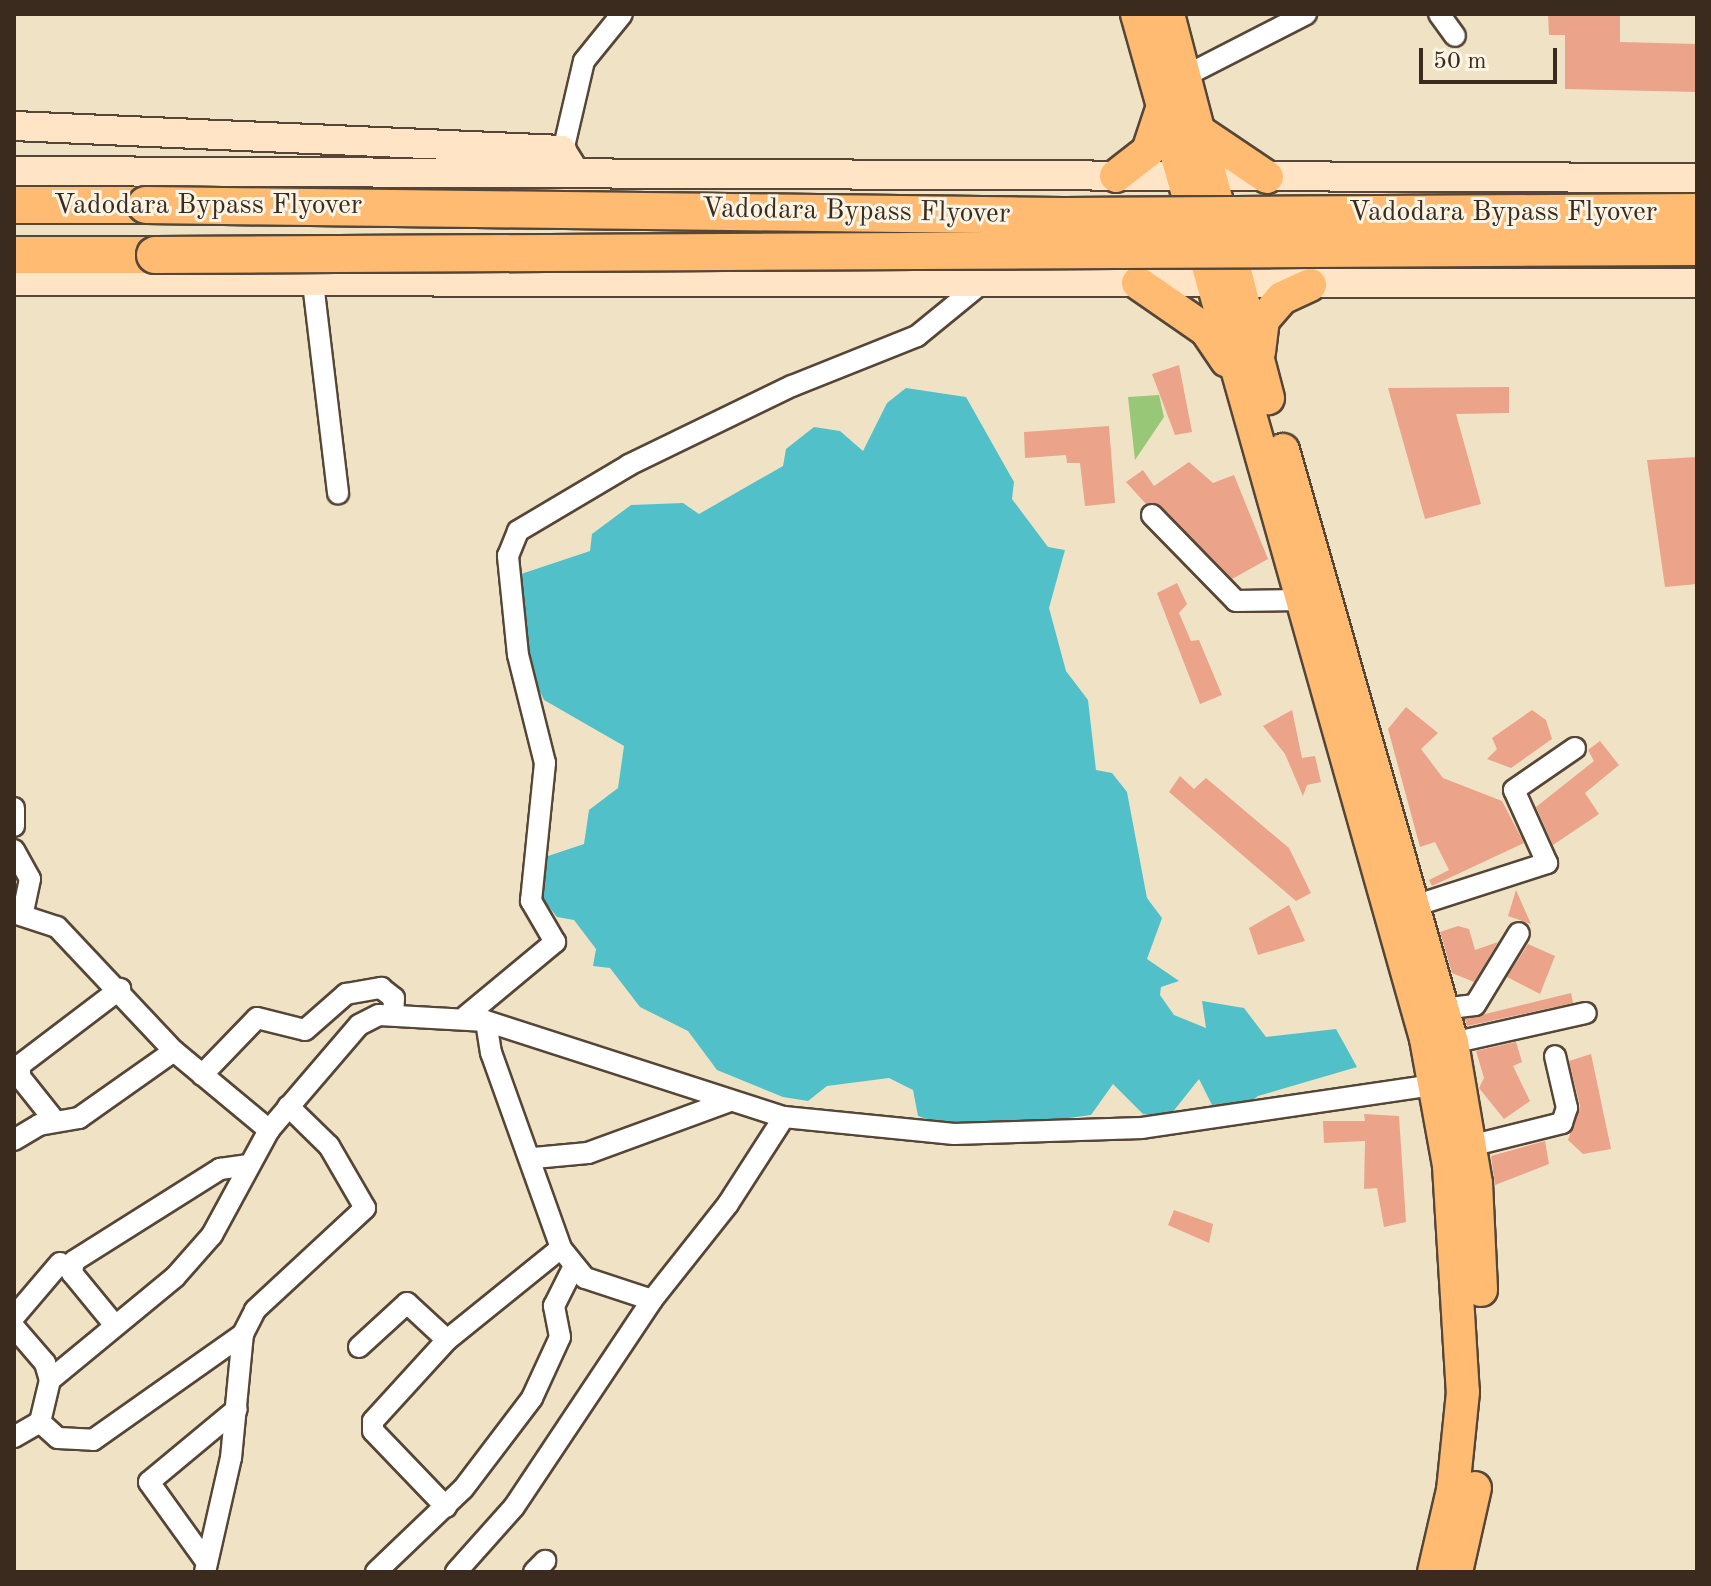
<!DOCTYPE html>
<html>
<head>
<meta charset="utf-8">
<style>
  body { margin:0 }
  #map { position:relative; width:1711px; height:1586px; overflow:hidden; background:#f0e3c5; font-family:"Old Standard TT",serif }
  div>[style] { position:absolute }
  .green>* { inset:0; background:#98c877 }
  .water>* { inset:0; background:#52c0c9 }
  .building>* { inset:0; background:#eba38a }
  .roads { filter:drop-shadow(2px 0 #564637) drop-shadow(-2px 0 #564637) drop-shadow(0 2px #564637) drop-shadow(0 -2px #564637) }
  .street>* { height:20px; margin:-10px; padding:0 10px; transform-origin:10px; border-radius:10px; background:#fff }
  .secondary>* { height:28px; margin:-14px; padding:0 14px; transform-origin:14px; border-radius:14px; background:#ffe4c6 }
  .primary>* { height:32px; margin:-16px; padding:0 16px; transform-origin:16px; border-radius:16px; background:#ffbb71 }
  .highway>* { height:36px; margin:-18px; padding:0 18px; transform-origin:18px; border-radius:18px; background:#ffbb71 }
  .bridges { filter:drop-shadow(2px 0 #564637) drop-shadow(-2px 0 #564637) drop-shadow(0 2px #564637) drop-shadow(0 -2px #564637) }
  .highway-bridge>* { height:36px; margin:-18px; padding:0 18px; transform-origin:18px; border-radius:18px; background:#ffbb71 }
  span { translate:-50% -50%; white-space:nowrap; text-align:center; line-height:1.15; -webkit-text-stroke:6px #fcf5e5; paint-order:stroke }
  .street-label { font-size:28px; color:#3b2a1e }
  .frame { position:absolute; inset:0; border:16px solid #3b2a1e; pointer-events:none }
  .scale { position:absolute; left:1419px; top:48px; width:138px; height:36px; box-sizing:border-box; border:4px solid #3b2a1e; border-top:0; padding-left:10px; font-size:24px; line-height:28px; white-space:nowrap; color:#3b2a1e; -webkit-text-stroke:6px #fcf5e5; paint-order:stroke }
</style>
</head>
<body>
<div id="map">
  <div class="green">
    <div style="clip-path:polygon(1159px 395px,1164px 417px,1135px 460px,1128px 397px)"></div>
  </div>
  <div class="water">
    <div style="clip-path:polygon(906px 388px,966px 397px,1014px 482px,1012px 499px,1048px 547px,1065px 550px,1049px 608px,1066px 671px,1088px 700px,1096px 770px,1112px 773px,1127px 792px,1147px 898px,1162px 918px,1147px 959px,1179px 981px,1161px 987px,1160px 995px,1174px 1015px,1206px 1028px,1202px 1001px,1244px 1008px,1266px 1037px,1336px 1029px,1357px 1067px,1258px 1096px,1239px 1110px,1213px 1107px,1199px 1079px,1168px 1118px,1143px 1114px,1113px 1084px,1091px 1115px,968px 1132px,918px 1116px,913px 1090px,889px 1078px,827px 1086px,808px 1101px,783px 1097px,717px 1070px,688px 1031px,640px 1007px,610px 968px,593px 966px,596px 949px,574px 920px,557px 917px,542px 898px,548px 856px,584px 844px,589px 810px,618px 788px,624px 746px,544px 700px,517px 644px,518px 575px,590px 551px,592px 534px,631px 505px,683px 503px,699px 514px,783px 466px,786px 449px,814px 427px,840px 431px,863px 451px,887px 403px)"></div>
  </div>
  <div class="building">
    <div style="clip-path:polygon(1548px 14px,1620px 14px,1620px 42px,1697px 44px,1697px 92px,1565px 89px,1565px 35px,1549px 35px)"></div>
    <div style="clip-path:polygon(1179px 365px,1192px 432px,1175px 435px,1152px 374px)"></div>
    <div style="clip-path:polygon(1509px 387px,1509px 413px,1456px 414px,1481px 504px,1425px 519px,1388px 388px)"></div>
    <div style="clip-path:polygon(1109px 426px,1115px 503px,1085px 506px,1080px 463px,1067px 463px,1066px 455px,1025px 458px,1024px 432px)"></div>
    <div style="clip-path:polygon(1697px 457px,1697px 584px,1665px 587px,1647px 460px)"></div>
    <div style="clip-path:polygon(1189px 462px,1213px 483px,1234px 475px,1268px 559px,1232px 579px,1161px 506px,1146px 504px,1126px 482px,1143px 470px,1154px 486px)"></div>
    <div style="clip-path:polygon(1177px 583px,1187px 604px,1179px 613px,1191px 641px,1199px 640px,1222px 695px,1200px 704px,1157px 593px)"></div>
    <div style="clip-path:polygon(1406px 707px,1438px 733px,1421px 749px,1443px 778px,1502px 801px,1524px 843px,1432px 886px,1429px 880px,1449px 870px,1435px 842px,1420px 847px,1388px 729px)"></div>
    <div style="clip-path:polygon(1292px 710px,1302px 758px,1315px 756px,1321px 782px,1307px 785px,1303px 796px,1285px 754px,1263px 726px)"></div>
    <div style="clip-path:polygon(1532px 710px,1546px 720px,1552px 739px,1511px 768px,1487px 759px,1497px 749px,1492px 738px)"></div>
    <div style="clip-path:polygon(1600px 741px,1619px 765px,1585px 793px,1599px 814px,1553px 845px,1536px 807px,1594px 761px,1588px 750px)"></div>
    <div style="clip-path:polygon(1180px 776px,1194px 789px,1206px 778px,1289px 848px,1311px 893px,1296px 901px,1169px 792px)"></div>
    <div style="clip-path:polygon(1516px 890px,1531px 924px,1508px 916px)"></div>
    <div style="clip-path:polygon(1289px 905px,1305px 941px,1258px 955px,1249px 928px)"></div>
    <div style="clip-path:polygon(1458px 926px,1469px 929px,1475px 950px,1498px 942px,1474px 982px,1452px 973px,1440px 932px)"></div>
    <div style="clip-path:polygon(1528px 944px,1555px 956px,1540px 994px,1507px 977px)"></div>
    <div style="clip-path:polygon(1571px 993px,1573px 1003px,1467px 1026px,1465px 1019px)"></div>
    <div style="clip-path:polygon(1516px 1042px,1522px 1062px,1513px 1066px,1530px 1101px,1504px 1119px,1479px 1088px,1484px 1078px,1476px 1051px)"></div>
    <div style="clip-path:polygon(1591px 1054px,1611px 1149px,1583px 1154px,1568px 1140px,1580px 1106px,1569px 1061px)"></div>
    <div style="clip-path:polygon(1364px 1114px,1399px 1116px,1406px 1222px,1384px 1227px,1377px 1188px,1364px 1189px,1365px 1141px,1324px 1143px,1323px 1121px,1365px 1121px)"></div>
    <div style="clip-path:polygon(1545px 1141px,1549px 1164px,1495px 1185px,1491px 1156px)"></div>
    <div style="clip-path:polygon(1174px 1210px,1213px 1224px,1209px 1243px,1168px 1225px)"></div>
  </div>
  <div class="roads">
    <div class="street">
      <div style="left:1439px;top:14px;width:27px;rotate:54deg"></div>
      <div style="left:1185px;top:76px;width:136px;rotate:-27.1deg"></div>
      <div style="left:563px;top:151px;width:92px;rotate:-76.9deg"></div>
      <div style="left:584px;top:61px;width:60px;rotate:-51deg"></div>
      <div style="left:313px;top:283px;width:212px;rotate:83.2deg"></div>
      <div style="left:1152px;top:515px;width:120px;rotate:45.7deg"></div>
      <div style="left:1236px;top:601px;width:65px;rotate:-0.9deg"></div>
      <div style="left:14px;top:808px;width:18px;rotate:90deg"></div>
      <div style="left:14px;top:850px;width:33px;rotate:61deg"></div>
      <div style="left:30px;top:879px;width:33px;rotate:102deg"></div>
      <div style="left:1414px;top:906px;width:140px;rotate:-17.9deg"></div>
      <div style="left:1547px;top:863px;width:80px;rotate:-114.3deg"></div>
      <div style="left:1514px;top:790px;width:74px;rotate:-34.5deg"></div>
      <div style="left:14px;top:913px;width:45px;rotate:18deg"></div>
      <div style="left:57px;top:927px;width:170px;rotate:46.7deg"></div>
      <div style="left:174px;top:1051px;width:124px;rotate:39.7deg"></div>
      <div style="left:269px;top:1130px;width:138px;rotate:-49.4deg"></div>
      <div style="left:359px;top:1025px;width:22px;rotate:-27deg"></div>
      <div style="left:379px;top:1015px;width:107px;rotate:3.2deg"></div>
      <div style="left:486px;top:1021px;width:313px;rotate:17.9deg"></div>
      <div style="left:784px;top:1117px;width:171px;rotate:5.7deg"></div>
      <div style="left:954px;top:1134px;width:188px;rotate:-1.8deg"></div>
      <div style="left:1142px;top:1128px;width:306px;rotate:-8.4deg"></div>
      <div style="left:1442px;top:1009px;width:33px;rotate:-7deg"></div>
      <div style="left:1475px;top:1005px;width:84px;rotate:-58.6deg"></div>
      <div style="left:466px;top:1016px;width:116px;rotate:-39.7deg"></div>
      <div style="left:555px;top:942px;width:48px;rotate:-120.3deg"></div>
      <div style="left:531px;top:901px;width:139px;rotate:-84.2deg"></div>
      <div style="left:545px;top:763px;width:111px;rotate:-104deg"></div>
      <div style="left:518px;top:655px;width:100px;rotate:-95.8deg"></div>
      <div style="left:508px;top:556px;width:27px;rotate:-68deg"></div>
      <div style="left:518px;top:531px;width:129px;rotate:-30.7deg"></div>
      <div style="left:629px;top:465px;width:181px;rotate:-25.9deg"></div>
      <div style="left:792px;top:386px;width:135px;rotate:-21.8deg"></div>
      <div style="left:917px;top:336px;width:85px;rotate:-39.3deg"></div>
      <div style="left:1452px;top:1043px;width:137px;rotate:-12.6deg"></div>
      <div style="left:202px;top:1075px;width:79px;rotate:-46deg"></div>
      <div style="left:257px;top:1018px;width:49px;rotate:14deg"></div>
      <div style="left:305px;top:1030px;width:55px;rotate:-41.3deg"></div>
      <div style="left:346px;top:994px;width:36px;rotate:-10deg"></div>
      <div style="left:381px;top:988px;width:16px;rotate:38deg"></div>
      <div style="left:394px;top:998px;width:17px;rotate:93deg"></div>
      <div style="left:55px;top:1121px;width:56px;rotate:-128.5deg"></div>
      <div style="left:20px;top:1077px;width:12px;rotate:-90deg"></div>
      <div style="left:20px;top:1065px;width:126px;rotate:-37.2deg"></div>
      <div style="left:14px;top:1140px;width:29px;rotate:-31deg"></div>
      <div style="left:39px;top:1125px;width:41px;rotate:-9.9deg"></div>
      <div style="left:79px;top:1118px;width:116px;rotate:-35.2deg"></div>
      <div style="left:1470px;top:1146px;width:95px;rotate:-14deg"></div>
      <div style="left:1562px;top:1123px;width:16px;rotate:-72deg"></div>
      <div style="left:1567px;top:1108px;width:53px;rotate:-103deg"></div>
      <div style="left:534px;top:1158px;width:54px;rotate:-5.3deg"></div>
      <div style="left:588px;top:1153px;width:148px;rotate:-20.1deg"></div>
      <div style="left:652px;top:1300px;width:122px;rotate:-51.6deg"></div>
      <div style="left:728px;top:1204px;width:103px;rotate:-57.2deg"></div>
      <div style="left:14px;top:1317px;width:71px;rotate:-49.6deg"></div>
      <div style="left:113px;top:1323px;width:65px;rotate:-129.4deg"></div>
      <div style="left:72px;top:1273px;width:12px;rotate:-81deg"></div>
      <div style="left:74px;top:1261px;width:173px;rotate:-32.2deg"></div>
      <div style="left:220px;top:1169px;width:27px;rotate:-8deg"></div>
      <div style="left:14px;top:1327px;width:48px;rotate:49.3deg"></div>
      <div style="left:45px;top:1363px;width:18px;rotate:74deg"></div>
      <div style="left:50px;top:1380px;width:43px;rotate:103.4deg"></div>
      <div style="left:40px;top:1422px;width:30px;rotate:150deg"></div>
      <div style="left:359px;top:1347px;width:65px;rotate:-42.5deg"></div>
      <div style="left:407px;top:1303px;width:54px;rotate:42.8deg"></div>
      <div style="left:50px;top:1380px;width:162px;rotate:-39.5deg"></div>
      <div style="left:175px;top:1277px;width:56px;rotate:-48.6deg"></div>
      <div style="left:212px;top:1235px;width:119px;rotate:-61.5deg"></div>
      <div style="left:40px;top:1422px;width:24px;rotate:42deg"></div>
      <div style="left:58px;top:1438px;width:35px;rotate:3deg"></div>
      <div style="left:93px;top:1440px;width:184px;rotate:-35.2deg"></div>
      <div style="left:446px;top:1507px;width:105px;rotate:-133.8deg"></div>
      <div style="left:373px;top:1431px;width:10px;rotate:-90deg"></div>
      <div style="left:373px;top:1421px;width:110px;rotate:-47.6deg"></div>
      <div style="left:447px;top:1340px;width:146px;rotate:-38.9deg"></div>
      <div style="left:205px;top:1560px;width:96px;rotate:-125.7deg"></div>
      <div style="left:149px;top:1482px;width:114px;rotate:-39.7deg"></div>
      <div style="left:205px;top:1572px;width:117px;rotate:-77.2deg"></div>
      <div style="left:231px;top:1458px;width:125px;rotate:-84.5deg"></div>
      <div style="left:243px;top:1334px;width:27px;rotate:-63deg"></div>
      <div style="left:255px;top:1310px;width:150px;rotate:-42.8deg"></div>
      <div style="left:365px;top:1208px;width:72px;rotate:-120.1deg"></div>
      <div style="left:329px;top:1146px;width:57px;rotate:-135.7deg"></div>
      <div style="left:376px;top:1572px;width:120px;rotate:-43.7deg"></div>
      <div style="left:463px;top:1489px;width:114px;rotate:-52.8deg"></div>
      <div style="left:532px;top:1398px;width:67px;rotate:-65.3deg"></div>
      <div style="left:560px;top:1337px;width:32px;rotate:-101deg"></div>
      <div style="left:554px;top:1306px;width:42px;rotate:-63.4deg"></div>
      <div style="left:456px;top:1572px;width:87px;rotate:-48.3deg"></div>
      <div style="left:514px;top:1507px;width:249px;rotate:-56.3deg"></div>
      <div style="left:652px;top:1300px;width:71px;rotate:-161.8deg"></div>
      <div style="left:585px;top:1278px;width:38px;rotate:-129deg"></div>
      <div style="left:561px;top:1248px;width:207px;rotate:-109.7deg"></div>
      <div style="left:491px;top:1053px;width:32px;rotate:-99deg"></div>
      <div style="left:534px;top:1572px;width:16px;rotate:-45deg"></div>
    </div>
    <div class="secondary">
      <div style="left:14px;top:126px;width:548px;rotate:2.51deg"></div>
      <div style="left:561px;top:150px;width:25px;rotate:58deg"></div>
      <div style="left:14px;top:171px;width:1683px;rotate:0.24deg"></div>
      <div style="left:14px;top:281px;width:1683px;rotate:0.07deg"></div>
    </div>
    <div class="primary">
      <div style="left:1137px;top:14px;width:1065px;rotate:74.25deg"></div>
      <div style="left:1426px;top:1039px;width:129px;rotate:79.7deg"></div>
      <div style="left:1449px;top:1166px;width:226px;rotate:86.5deg"></div>
      <div style="left:1463px;top:1392px;width:99px;rotate:95.8deg"></div>
      <div style="left:1453px;top:1490px;width:84px;rotate:103deg"></div>
      <div style="left:1168px;top:14px;width:397px;rotate:75.4deg"></div>
      <div style="left:1203px;top:134px;width:77px;rotate:33.9deg"></div>
      <div style="left:1116px;top:176px;width:41px;rotate:-38deg"></div>
      <div style="left:1148px;top:151px;width:54px;rotate:-71.6deg"></div>
      <div style="left:1138px;top:283px;width:83px;rotate:34.7deg"></div>
      <div style="left:1206px;top:330px;width:37px;rotate:56deg"></div>
      <div style="left:1259px;top:352px;width:32px;rotate:-83deg"></div>
      <div style="left:1263px;top:320px;width:29px;rotate:-49deg"></div>
      <div style="left:1282px;top:298px;width:31px;rotate:-25deg"></div>
      <div style="left:1283px;top:450px;width:617px;rotate:74.09deg"></div>
      <div style="left:1452px;top:1043px;width:142px;rotate:80.3deg"></div>
      <div style="left:1476px;top:1183px;width:107px;rotate:87.3deg"></div>
      <div style="left:1456px;top:1572px;width:86px;rotate:-77.3deg"></div>
    </div>
    <div class="highway">
      <div style="left:14px;top:205px;width:132px"></div>
      <div style="left:14px;top:255px;width:141px"></div>
    </div>
  </div>
  <div class="bridges">
    <div class="highway-bridge">
      <div style="left:146px;top:205px;width:918px;rotate:0.69deg"></div>
      <div style="left:1064px;top:216px;width:633px;rotate:-0.36deg"></div>
      <div style="left:155px;top:255px;width:1542px;rotate:-0.3deg"></div>
    </div>
  </div>
  <div class="street-label">
    <span style="left:208px;top:206px">Vadodara Bypass Flyover</span>
    <span style="left:856px;top:212px;rotate:1deg">Vadodara Bypass Flyover</span>
    <span style="left:1503px;top:213px">Vadodara Bypass Flyover</span>
  </div>
  <div class="frame"></div>
  <div class="scale">50 m</div>
</div>
</body>
</html>
